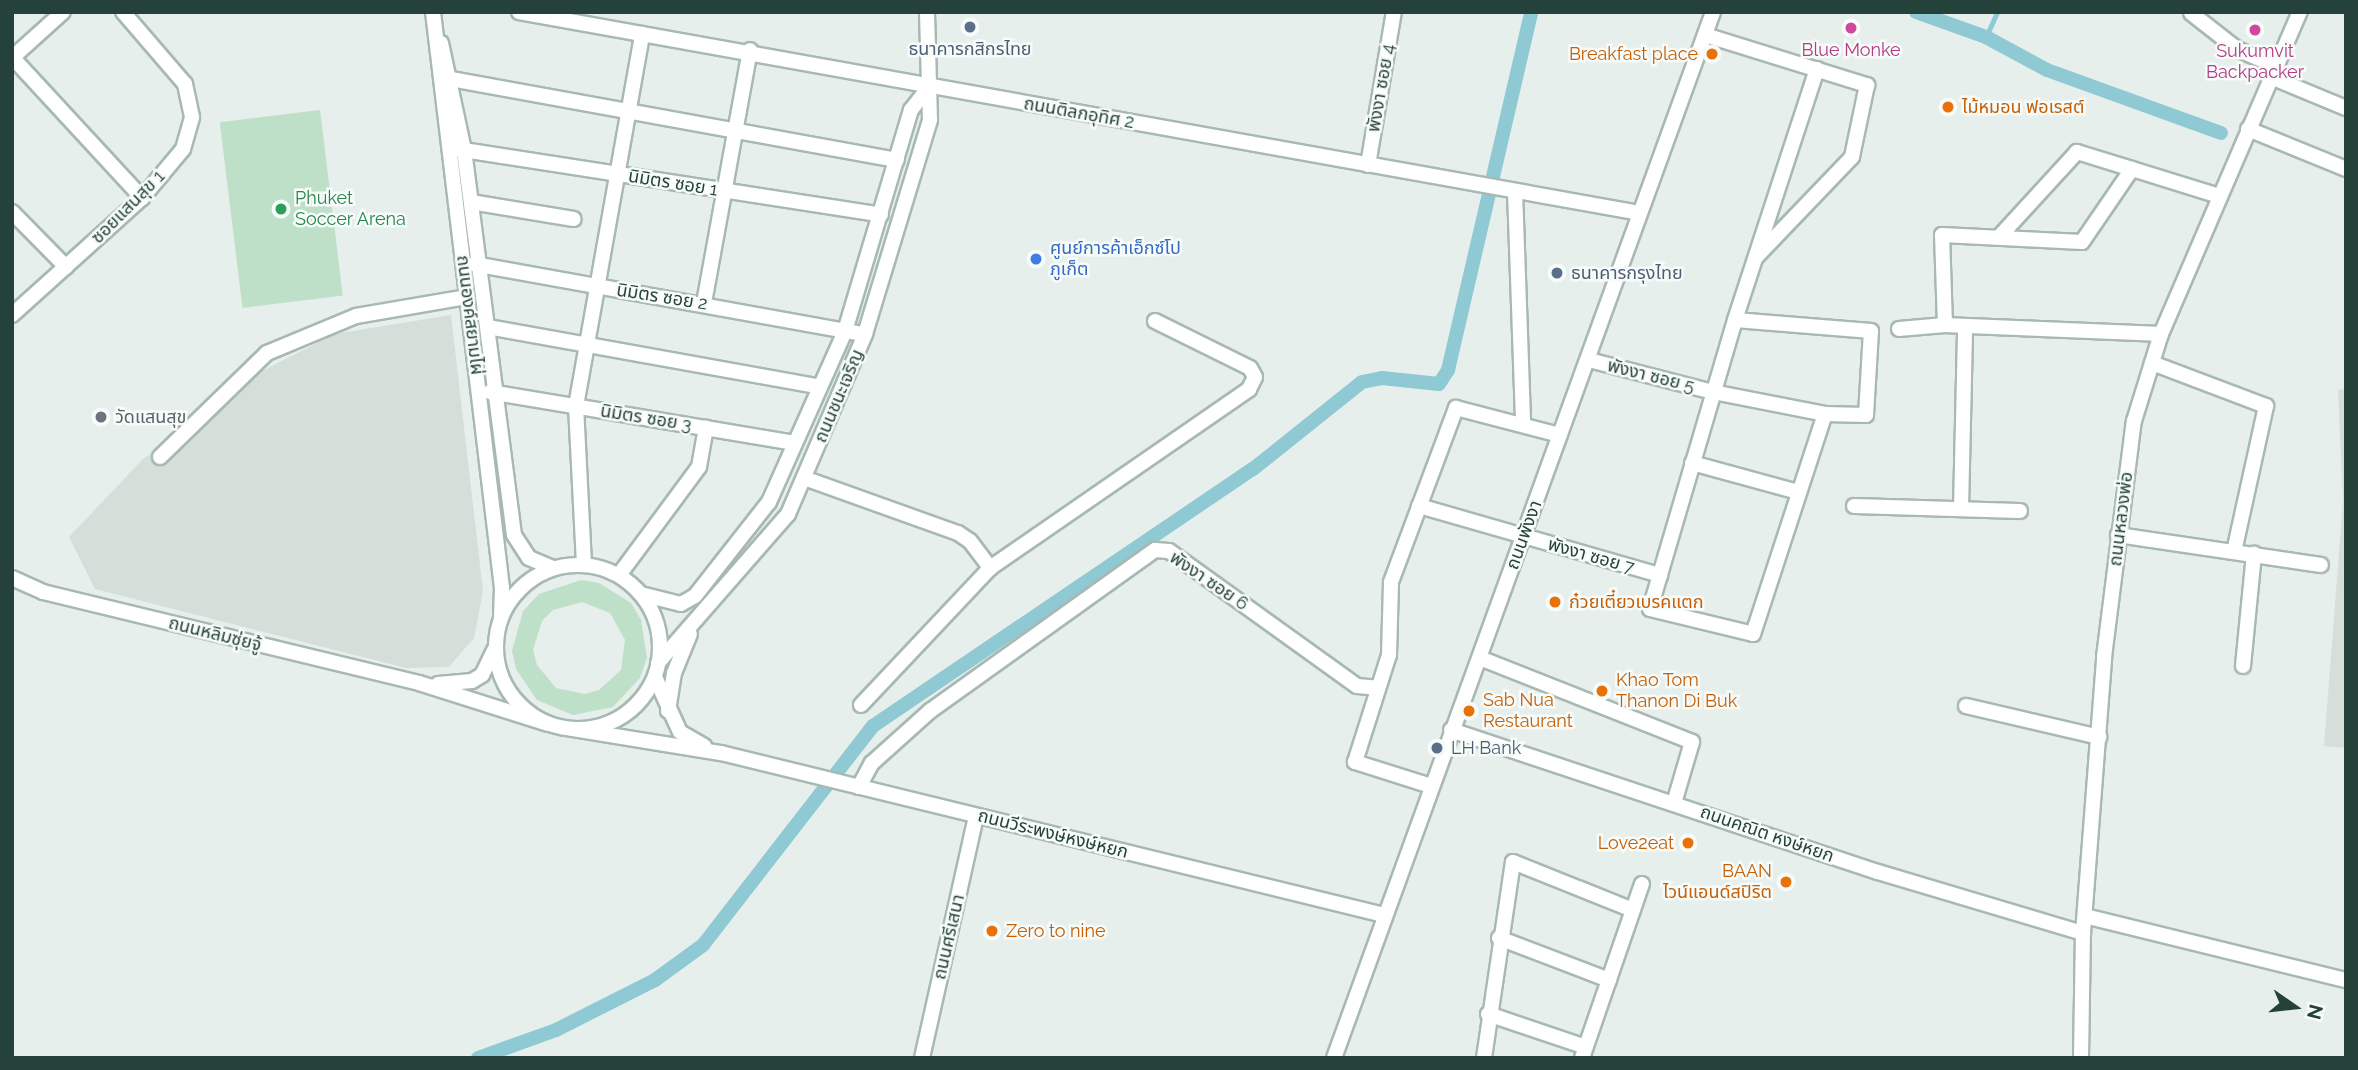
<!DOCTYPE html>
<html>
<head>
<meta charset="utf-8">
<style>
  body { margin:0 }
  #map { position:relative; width:2358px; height:1070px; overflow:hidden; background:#e6efeb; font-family:Raleway,"Noto Sans Thai",sans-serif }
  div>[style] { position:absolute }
  .built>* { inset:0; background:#d4dfda }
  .green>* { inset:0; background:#bfe0c8; transform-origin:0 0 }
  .stream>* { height:4.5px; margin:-2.25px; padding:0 2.25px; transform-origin:2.25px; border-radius:2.25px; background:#8ec9d4 }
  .canal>* { height:14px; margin:-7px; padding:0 7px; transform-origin:7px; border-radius:7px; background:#8ec9d4 }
  .roads { filter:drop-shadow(2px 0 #a8b8b2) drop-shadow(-2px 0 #a8b8b2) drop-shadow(0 2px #a8b8b2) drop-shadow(0 -2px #a8b8b2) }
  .minor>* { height:14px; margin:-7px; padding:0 7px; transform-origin:7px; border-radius:7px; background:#fff }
  .minor>.ring { margin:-7px; padding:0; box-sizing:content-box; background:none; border:14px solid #fff; border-radius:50% }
  .dots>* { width:19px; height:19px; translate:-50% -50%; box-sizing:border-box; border:4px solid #f7fbf9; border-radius:50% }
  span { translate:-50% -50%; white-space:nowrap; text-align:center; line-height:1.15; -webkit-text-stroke:5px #f7fbf9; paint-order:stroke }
  .service-label { font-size:18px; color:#4e5e75 }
  .left { translate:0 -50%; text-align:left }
  .hotel-label { font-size:18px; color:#b23c85 }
  .food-label { font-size:18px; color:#c56008 }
  .right { translate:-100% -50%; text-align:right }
  .street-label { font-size:18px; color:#24423a }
  .leisure-label { font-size:18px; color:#27864d }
  .shop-label { font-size:18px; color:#366cbe }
  .worship-label { font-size:18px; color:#5b616d }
  .frame { position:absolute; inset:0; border:14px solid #24423a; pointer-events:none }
  .north { position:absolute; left:2260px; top:972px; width:70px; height:70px; -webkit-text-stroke:5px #f7fbf9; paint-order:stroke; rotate:104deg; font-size:19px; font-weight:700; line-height:28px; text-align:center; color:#24423a }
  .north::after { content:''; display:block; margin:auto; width:24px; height:32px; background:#24423a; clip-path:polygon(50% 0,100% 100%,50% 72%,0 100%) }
</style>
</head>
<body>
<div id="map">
  <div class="built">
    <div style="clip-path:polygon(451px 315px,483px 591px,474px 638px,449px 667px,406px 668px,95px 589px,69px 537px,143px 459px,207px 417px,250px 377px,335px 334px)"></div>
    <div style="clip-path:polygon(2346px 389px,2346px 748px,2324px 746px,2343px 501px,2338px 390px)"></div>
  </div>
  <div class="green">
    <div style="left:320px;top:110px;width:187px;height:101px;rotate:83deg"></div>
    <div style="clip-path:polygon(evenodd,581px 580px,599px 583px,631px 603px,641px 620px,647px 658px,640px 678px,613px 707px,573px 715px,537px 700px,516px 669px,512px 651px,523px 611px,539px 594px,581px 580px,582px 602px,610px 613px,625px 640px,621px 670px,599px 690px,585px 694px,556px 688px,537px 665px,533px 650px,542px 621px,553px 610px,582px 602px)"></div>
  </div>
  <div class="stream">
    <div style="left:1986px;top:37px;width:27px;rotate:-66deg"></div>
  </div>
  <div class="canal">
    <div style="left:1916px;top:12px;width:74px;rotate:19.7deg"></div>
    <div style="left:1986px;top:37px;width:69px;rotate:28.4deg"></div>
    <div style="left:2047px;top:70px;width:185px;rotate:19.9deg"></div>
    <div style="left:478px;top:1058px;width:83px;rotate:-19.7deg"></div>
    <div style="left:556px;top:1030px;width:111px;rotate:-26.8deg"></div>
    <div style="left:655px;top:980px;width:59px;rotate:-36.1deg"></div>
    <div style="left:703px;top:945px;width:277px;rotate:-52.2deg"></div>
    <div style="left:873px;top:726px;width:459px;rotate:-34.1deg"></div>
    <div style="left:1253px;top:469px;width:139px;rotate:-38.6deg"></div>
    <div style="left:1362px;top:382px;width:20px;rotate:-11deg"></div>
    <div style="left:1382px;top:378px;width:57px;rotate:6deg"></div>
    <div style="left:1439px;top:384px;width:17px;rotate:-57deg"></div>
    <div style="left:1448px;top:370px;width:367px;rotate:-76.9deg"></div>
  </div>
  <div class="roads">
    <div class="minor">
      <div style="left:433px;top:12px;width:580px;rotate:83.17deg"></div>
      <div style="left:502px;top:588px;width:29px;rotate:92deg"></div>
      <div style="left:519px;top:12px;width:1138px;rotate:10.17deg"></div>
      <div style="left:2191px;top:13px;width:58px;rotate:38deg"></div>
      <div style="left:2237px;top:49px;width:43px;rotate:23.6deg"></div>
      <div style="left:1705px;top:35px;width:170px;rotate:17.2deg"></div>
      <div style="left:1867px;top:85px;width:74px;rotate:101.8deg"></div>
      <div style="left:1852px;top:157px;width:139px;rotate:133.8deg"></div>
      <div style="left:441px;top:43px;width:109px;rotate:77.9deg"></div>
      <div style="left:464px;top:150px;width:388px;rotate:82.6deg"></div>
      <div style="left:514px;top:535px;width:27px;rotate:57deg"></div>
      <div style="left:529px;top:558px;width:25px;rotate:23deg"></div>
      <div style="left:12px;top:57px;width:192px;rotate:47.3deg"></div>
      <div style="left:13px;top:57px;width:67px;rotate:-42deg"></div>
      <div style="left:1817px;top:69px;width:264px;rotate:108.1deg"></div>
      <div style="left:1735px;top:320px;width:301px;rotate:106.4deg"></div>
      <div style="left:1650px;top:609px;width:106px;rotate:13.6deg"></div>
      <div style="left:1753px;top:634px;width:231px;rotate:-71.9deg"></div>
      <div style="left:2271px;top:77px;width:81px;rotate:22.5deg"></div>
      <div style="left:451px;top:79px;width:453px;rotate:10.3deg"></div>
      <div style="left:2248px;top:129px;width:106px;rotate:22.2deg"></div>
      <div style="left:457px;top:149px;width:429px;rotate:8.8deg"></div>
      <div style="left:1368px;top:165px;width:155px;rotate:-80.4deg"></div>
      <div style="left:2132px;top:169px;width:91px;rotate:17.2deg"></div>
      <div style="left:1515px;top:191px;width:234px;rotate:88deg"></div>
      <div style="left:471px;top:202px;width:104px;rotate:9.4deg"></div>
      <div style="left:12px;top:212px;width:77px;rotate:45.5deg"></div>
      <div style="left:474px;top:264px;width:397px;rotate:10.2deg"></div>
      <div style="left:704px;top:303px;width:257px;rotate:-79.7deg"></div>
      <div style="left:12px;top:315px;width:175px;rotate:-42deg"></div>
      <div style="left:142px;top:198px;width:64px;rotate:-50.1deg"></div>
      <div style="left:183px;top:149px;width:33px;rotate:-74deg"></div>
      <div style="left:192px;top:117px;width:34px;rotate:-102deg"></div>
      <div style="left:185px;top:84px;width:95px;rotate:-130.7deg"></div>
      <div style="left:1945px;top:325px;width:90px;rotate:-91.9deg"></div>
      <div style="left:1942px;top:235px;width:140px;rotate:2.9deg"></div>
      <div style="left:2082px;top:242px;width:88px;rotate:-55.6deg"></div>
      <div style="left:2132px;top:169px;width:58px;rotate:-162.8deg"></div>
      <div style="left:2077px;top:152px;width:115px;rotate:132.5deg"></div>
      <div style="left:488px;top:327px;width:337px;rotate:10.2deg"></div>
      <div style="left:1899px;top:329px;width:46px;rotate:-5deg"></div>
      <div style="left:1945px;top:325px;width:216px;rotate:2.4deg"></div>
      <div style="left:1589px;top:360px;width:128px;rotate:14.5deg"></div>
      <div style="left:1713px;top:392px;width:114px;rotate:11.1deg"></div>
      <div style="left:1825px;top:414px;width:41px;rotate:1.4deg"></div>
      <div style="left:1866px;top:415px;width:84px;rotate:-86.6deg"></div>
      <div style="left:1871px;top:331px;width:136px;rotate:-175.4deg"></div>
      <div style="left:2152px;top:363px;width:122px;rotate:20.7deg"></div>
      <div style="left:2266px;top:406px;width:148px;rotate:102.4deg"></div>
      <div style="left:490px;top:392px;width:309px;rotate:9.5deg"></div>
      <div style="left:160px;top:457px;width:149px;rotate:-44.2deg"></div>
      <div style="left:267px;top:353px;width:96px;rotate:-22.6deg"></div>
      <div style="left:356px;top:316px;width:113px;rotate:-9.7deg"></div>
      <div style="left:1692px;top:463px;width:110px;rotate:15.3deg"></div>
      <div style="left:804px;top:478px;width:164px;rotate:19.7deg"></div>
      <div style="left:958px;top:533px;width:14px;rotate:34deg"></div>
      <div style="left:970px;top:541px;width:34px;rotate:53deg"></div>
      <div style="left:1419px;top:506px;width:251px;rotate:16deg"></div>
      <div style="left:1854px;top:506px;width:166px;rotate:1.7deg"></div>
      <div style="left:1961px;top:509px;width:183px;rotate:-88.7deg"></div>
      <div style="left:2118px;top:535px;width:205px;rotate:8.4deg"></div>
      <div style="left:584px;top:564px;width:158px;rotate:-92.9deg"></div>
      <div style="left:576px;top:406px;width:378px;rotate:-79.9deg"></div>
      <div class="ring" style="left:496px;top:565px;width:150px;height:150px"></div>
      <div style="left:619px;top:575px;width:134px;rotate:-53.5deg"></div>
      <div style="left:699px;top:467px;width:40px;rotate:-80deg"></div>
      <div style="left:12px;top:578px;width:34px;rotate:24deg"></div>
      <div style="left:43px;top:592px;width:387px;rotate:13.6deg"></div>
      <div style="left:419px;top:683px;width:135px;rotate:17.6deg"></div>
      <div style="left:641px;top:594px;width:41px;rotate:14deg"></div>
      <div style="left:681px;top:604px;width:16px;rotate:-30deg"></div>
      <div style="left:695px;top:596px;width:120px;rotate:-51.8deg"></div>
      <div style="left:769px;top:502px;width:187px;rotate:-66deg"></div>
      <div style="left:845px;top:331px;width:231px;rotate:-73.4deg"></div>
      <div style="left:911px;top:110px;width:31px;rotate:-52deg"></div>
      <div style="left:1480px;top:658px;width:228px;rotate:21.6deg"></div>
      <div style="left:1692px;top:742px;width:64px;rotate:106.4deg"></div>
      <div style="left:658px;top:663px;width:198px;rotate:-48.9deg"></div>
      <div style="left:788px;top:514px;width:196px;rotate:-66.8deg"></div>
      <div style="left:865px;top:334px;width:224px;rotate:-73.1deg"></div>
      <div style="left:930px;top:120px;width:108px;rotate:-91.6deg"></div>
      <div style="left:2243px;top:666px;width:113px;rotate:-84.4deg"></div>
      <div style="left:655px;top:677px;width:60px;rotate:65.6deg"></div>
      <div style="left:680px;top:732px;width:28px;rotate:30deg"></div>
      <div style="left:438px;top:684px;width:34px;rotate:-5deg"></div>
      <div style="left:472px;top:681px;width:12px;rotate:-31deg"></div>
      <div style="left:482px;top:675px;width:28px;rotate:-64deg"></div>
      <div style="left:861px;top:705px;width:188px;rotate:-46.7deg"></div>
      <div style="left:990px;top:568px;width:315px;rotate:-34.6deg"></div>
      <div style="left:1249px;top:389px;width:13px;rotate:-63deg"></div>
      <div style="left:1255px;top:377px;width:10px;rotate:-119deg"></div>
      <div style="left:1250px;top:368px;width:106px;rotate:-153.7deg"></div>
      <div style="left:1966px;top:706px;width:137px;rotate:13.1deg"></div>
      <div style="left:668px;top:711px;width:38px;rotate:-81deg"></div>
      <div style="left:674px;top:673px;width:42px;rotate:-67.7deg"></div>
      <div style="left:572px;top:729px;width:151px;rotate:9.2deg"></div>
      <div style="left:721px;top:753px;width:683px;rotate:13.73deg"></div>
      <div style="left:1451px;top:730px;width:450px;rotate:18.4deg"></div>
      <div style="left:1878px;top:872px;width:214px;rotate:16.6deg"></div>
      <div style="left:1431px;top:786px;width:80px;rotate:-162.5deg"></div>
      <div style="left:1355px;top:762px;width:112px;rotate:-72.4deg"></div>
      <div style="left:1389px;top:655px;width:73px;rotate:-88.4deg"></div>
      <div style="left:1391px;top:582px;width:186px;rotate:-69.5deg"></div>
      <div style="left:1456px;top:408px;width:107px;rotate:14.6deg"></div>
      <div style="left:859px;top:787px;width:27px;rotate:-62deg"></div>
      <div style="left:872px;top:763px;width:78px;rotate:-41.9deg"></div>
      <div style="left:930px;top:711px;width:277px;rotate:-35.6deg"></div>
      <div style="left:1155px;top:550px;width:14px;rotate:4deg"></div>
      <div style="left:1169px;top:551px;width:231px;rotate:35.7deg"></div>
      <div style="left:1357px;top:686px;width:21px;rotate:5deg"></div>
      <div style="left:2085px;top:916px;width:269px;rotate:13.8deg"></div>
      <div style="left:1499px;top:938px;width:118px;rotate:20.9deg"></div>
      <div style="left:1488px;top:1014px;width:103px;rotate:18.6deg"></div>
      <div style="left:922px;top:1058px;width:248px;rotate:-77.4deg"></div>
      <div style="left:1334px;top:1058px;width:1113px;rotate:-70.08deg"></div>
      <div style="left:1484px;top:1058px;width:198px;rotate:-81.6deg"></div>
      <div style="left:1513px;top:862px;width:129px;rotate:21.8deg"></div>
      <div style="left:1582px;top:1058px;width:184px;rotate:-71deg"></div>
      <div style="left:2081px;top:1058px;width:125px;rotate:-89.1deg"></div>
      <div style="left:2083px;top:933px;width:277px;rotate:-85.6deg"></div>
      <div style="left:2104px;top:657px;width:238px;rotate:-82.8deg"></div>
      <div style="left:2134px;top:421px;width:91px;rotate:-72.8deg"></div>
      <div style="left:2161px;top:334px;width:351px;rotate:-66.7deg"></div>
    </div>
  </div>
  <div class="dots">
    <div style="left:970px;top:27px;background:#5c6f8a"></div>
    <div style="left:1851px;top:28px;background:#d1479c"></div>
    <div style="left:2255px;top:30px;background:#d1479c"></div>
    <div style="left:1712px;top:54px;background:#e8710a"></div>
    <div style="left:1948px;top:107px;background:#e8710a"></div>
    <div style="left:281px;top:209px;background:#2e9e5b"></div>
    <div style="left:1036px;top:259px;background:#3f7fe0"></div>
    <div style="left:1557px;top:273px;background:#5c6f8a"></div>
    <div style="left:101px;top:417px;background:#6b7280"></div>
    <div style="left:1555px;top:602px;background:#e8710a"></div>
    <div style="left:1602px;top:691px;background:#e8710a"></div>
    <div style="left:1469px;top:711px;background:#e8710a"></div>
    <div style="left:1437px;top:748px;background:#5c6f8a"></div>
    <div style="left:1688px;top:843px;background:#e8710a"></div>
    <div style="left:1786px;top:882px;background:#e8710a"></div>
    <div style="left:992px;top:931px;background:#e8710a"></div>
  </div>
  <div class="service-label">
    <span style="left:970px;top:49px">ธนาคารกสิกรไทย</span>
    <span class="left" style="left:1571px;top:273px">ธนาคารกรุงไทย</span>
    <span class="left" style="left:1451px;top:748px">LH Bank</span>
  </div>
  <div class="hotel-label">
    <span style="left:1851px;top:50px">Blue Monke</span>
    <span style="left:2255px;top:62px">Sukumvit<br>Backpacker</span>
  </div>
  <div class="food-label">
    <span class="right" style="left:1698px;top:54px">Breakfast place</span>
    <span class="left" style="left:1962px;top:107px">ไม้หมอน ฟอเรสต์</span>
    <span class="left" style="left:1569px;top:602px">ก๋วยเตี๋ยวเบรคแตก</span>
    <span class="left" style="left:1616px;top:691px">Khao Tom<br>Thanon Di Buk</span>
    <span class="left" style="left:1483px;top:711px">Sab Nua<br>Restaurant</span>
    <span class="right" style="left:1674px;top:843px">Love2eat</span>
    <span class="right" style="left:1772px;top:882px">BAAN<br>ไวน์แอนด์สปิริต</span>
    <span class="left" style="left:1006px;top:931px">Zero to nine</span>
  </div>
  <div class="street-label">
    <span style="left:1381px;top:88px;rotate:-80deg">พังงา ซอย 4</span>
    <span style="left:1079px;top:113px;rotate:10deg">ถนนติลกอุทิศ 2</span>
    <span style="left:673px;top:183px;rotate:9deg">นิมิตร ซอย 1</span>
    <span style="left:128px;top:207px;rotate:-45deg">ซอยแสนสุข 1</span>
    <span style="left:662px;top:297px;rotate:9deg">นิมิตร ซอย 2</span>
    <span style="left:470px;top:315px;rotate:83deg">ถนนองค์สยามไผ่</span>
    <span style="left:1651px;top:376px;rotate:14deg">พังงา ซอย 5</span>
    <span style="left:839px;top:396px;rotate:-67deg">ถนนชนะเจริญ</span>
    <span style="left:646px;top:418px;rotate:9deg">นิมิตร ซอย 3</span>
    <span style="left:2121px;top:519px;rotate:-83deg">ถนนหลวงพ่อ</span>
    <span style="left:1524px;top:535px;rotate:-70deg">ถนนพังงา</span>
    <span style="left:1591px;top:556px;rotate:16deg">พังงา ซอย 7</span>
    <span style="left:1209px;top:581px;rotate:34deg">พังงา ซอย 6</span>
    <span style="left:215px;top:634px;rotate:14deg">ถนนหลิมซุ่ยจู้</span>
    <span style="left:1053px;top:834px;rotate:14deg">ถนนวีระพงษ์หงษ์หยก</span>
    <span style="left:1767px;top:834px;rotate:19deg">ถนนคณิต หงษ์หยก</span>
    <span style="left:949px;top:937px;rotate:-77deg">ถนนศรีเสนา</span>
  </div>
  <div class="leisure-label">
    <span class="left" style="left:295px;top:209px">Phuket<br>Soccer Arena</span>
  </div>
  <div class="shop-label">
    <span class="left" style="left:1050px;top:259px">ศูนย์การค้าเอ็กซ์โป<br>ภูเก็ต</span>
  </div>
  <div class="worship-label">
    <span class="left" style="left:115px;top:417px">วัดแสนสุข</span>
  </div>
  <div class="frame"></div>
  <div class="north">N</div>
</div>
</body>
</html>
